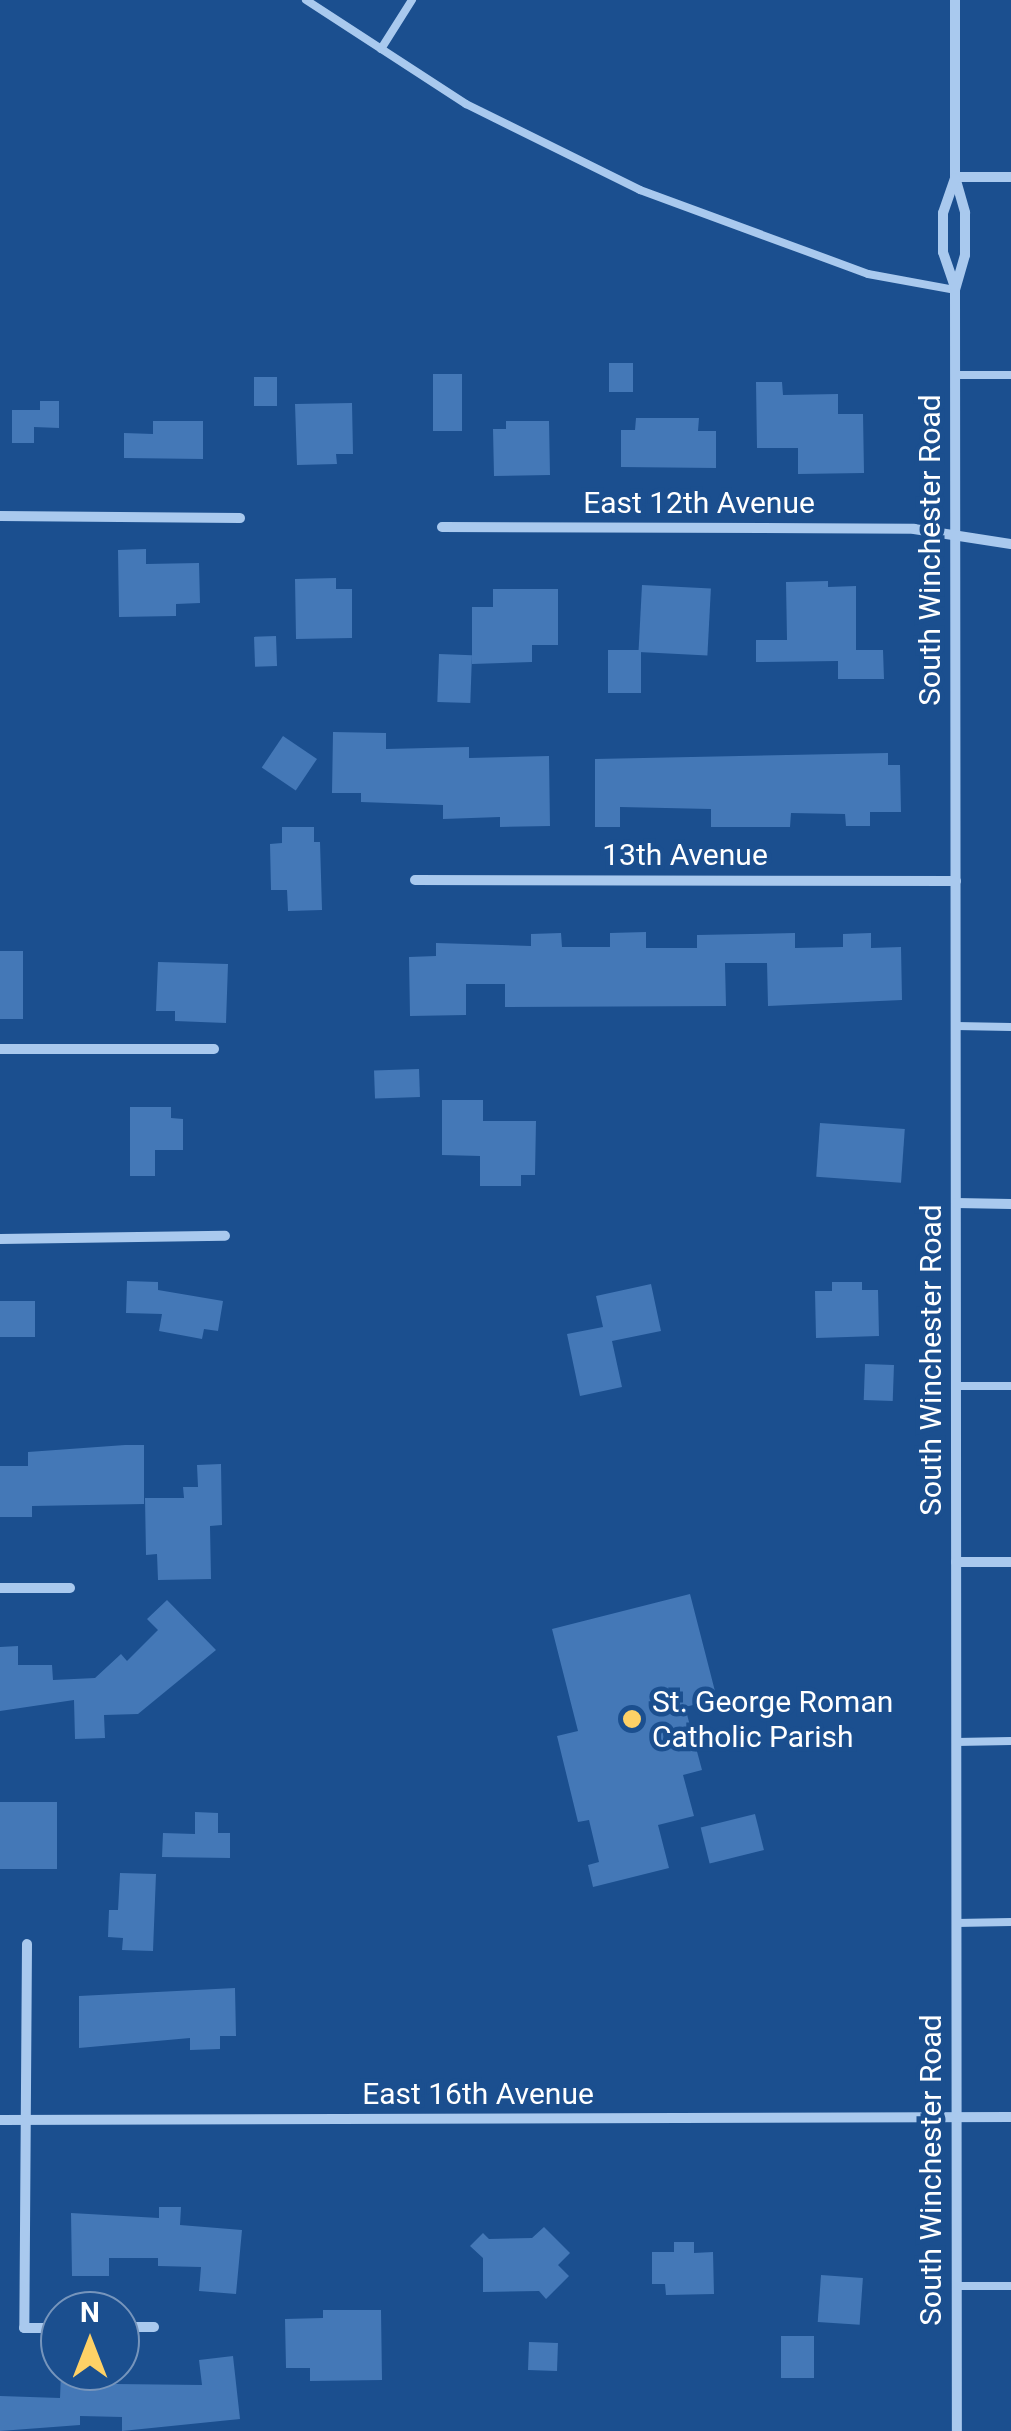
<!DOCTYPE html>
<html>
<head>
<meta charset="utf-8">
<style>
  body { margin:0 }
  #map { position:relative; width:1011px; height:2431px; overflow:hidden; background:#1b4f8f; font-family:Roboto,sans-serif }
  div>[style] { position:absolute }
  .building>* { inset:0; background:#4478b7; transform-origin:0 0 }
  .lane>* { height:8px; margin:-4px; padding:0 4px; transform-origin:4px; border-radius:4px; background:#a9c9ee }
  .street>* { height:10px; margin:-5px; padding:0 5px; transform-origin:5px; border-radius:5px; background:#a9c9ee }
  .dots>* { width:28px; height:28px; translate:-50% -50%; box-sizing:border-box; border:5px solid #1b4f8f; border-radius:50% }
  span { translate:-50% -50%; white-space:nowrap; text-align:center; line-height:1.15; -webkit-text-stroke:9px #1b4f8f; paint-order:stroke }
  .street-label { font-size:30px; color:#fff }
  .poi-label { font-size:30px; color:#fff }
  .left { translate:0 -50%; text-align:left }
  .north { position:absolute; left:40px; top:2291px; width:100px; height:100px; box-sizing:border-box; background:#1b4f8f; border:2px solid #7695bc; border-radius:50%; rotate:0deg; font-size:28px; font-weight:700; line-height:40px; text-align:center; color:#fff }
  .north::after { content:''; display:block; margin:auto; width:35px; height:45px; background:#ffd166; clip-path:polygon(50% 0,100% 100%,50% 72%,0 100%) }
</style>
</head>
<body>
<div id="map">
  <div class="building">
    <div style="left:609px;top:363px;width:24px;height:29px"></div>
    <div style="left:433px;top:374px;width:29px;height:57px"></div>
    <div style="left:277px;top:377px;width:29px;height:23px;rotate:90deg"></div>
    <div style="clip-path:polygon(756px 382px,782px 382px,783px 395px,838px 394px,838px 414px,863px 414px,864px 473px,798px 474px,798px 448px,757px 448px)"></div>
    <div style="clip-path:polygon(40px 401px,59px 401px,59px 428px,34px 427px,34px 443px,12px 443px,12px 410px,40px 410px)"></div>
    <div style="clip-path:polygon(352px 403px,353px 454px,336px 454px,337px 464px,297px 465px,295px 404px)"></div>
    <div style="clip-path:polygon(636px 418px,699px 418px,698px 431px,716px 431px,716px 468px,621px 467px,621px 430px,635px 430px)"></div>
    <div style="clip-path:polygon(153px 421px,203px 421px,203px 459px,124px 458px,124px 433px,153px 434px)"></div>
    <div style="clip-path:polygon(506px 421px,549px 421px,550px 475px,494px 476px,493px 429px,506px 429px)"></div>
    <div style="clip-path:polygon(146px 549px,146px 564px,199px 563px,200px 603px,176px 604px,176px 616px,119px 617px,118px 550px)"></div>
    <div style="clip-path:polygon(336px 578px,336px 589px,352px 589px,352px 638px,296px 639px,295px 579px)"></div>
    <div style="clip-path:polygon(828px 581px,828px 587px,856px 586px,856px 650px,883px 650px,884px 679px,838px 679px,838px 661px,756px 662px,756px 640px,787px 640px,786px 582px)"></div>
    <div style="left:642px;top:585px;width:69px;height:67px;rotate:3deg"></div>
    <div style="clip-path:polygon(493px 589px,558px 589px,558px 645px,532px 645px,532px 662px,472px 664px,472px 607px,493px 607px)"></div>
    <div style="left:276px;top:636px;width:30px;height:22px;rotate:88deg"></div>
    <div style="left:608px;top:650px;width:33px;height:43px"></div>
    <div style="left:439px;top:654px;width:33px;height:48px;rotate:2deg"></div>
    <div style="clip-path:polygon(333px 732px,386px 733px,386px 749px,469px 747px,469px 758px,549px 756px,550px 826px,500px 827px,500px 817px,443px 819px,443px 805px,361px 802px,361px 793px,332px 793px)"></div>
    <div style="left:283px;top:736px;width:41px;height:38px;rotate:34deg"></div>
    <div style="clip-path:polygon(888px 753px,888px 765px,900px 765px,901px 812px,870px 812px,870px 826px,846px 826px,845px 814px,791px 813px,790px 827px,711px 827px,711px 809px,620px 807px,620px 827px,595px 827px,595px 759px)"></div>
    <div style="clip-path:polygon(282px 827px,314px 827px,314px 842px,320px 842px,322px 910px,288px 911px,287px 890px,271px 890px,270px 844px,282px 843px)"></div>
    <div style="clip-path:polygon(646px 932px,646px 948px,697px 948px,697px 935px,795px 933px,795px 948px,843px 947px,843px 934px,871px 933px,871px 948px,901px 947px,902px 1000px,768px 1006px,767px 963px,725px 963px,726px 1006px,505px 1007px,505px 984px,466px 984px,466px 1015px,410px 1016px,409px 957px,436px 956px,436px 943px,531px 946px,531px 934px,561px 933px,562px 947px,610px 947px,610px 933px)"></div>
    <div style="left:0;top:951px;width:23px;height:68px"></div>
    <div style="clip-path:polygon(158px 962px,228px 964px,226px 1023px,175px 1021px,175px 1011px,156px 1011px)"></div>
    <div style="left:419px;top:1069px;width:28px;height:45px;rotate:88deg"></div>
    <div style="clip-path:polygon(442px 1100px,483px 1100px,483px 1121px,536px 1121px,535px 1175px,521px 1175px,521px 1186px,480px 1186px,480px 1156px,442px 1155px)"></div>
    <div style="clip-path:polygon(130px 1107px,171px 1107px,171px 1118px,183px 1119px,183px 1150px,155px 1150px,155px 1176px,130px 1176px)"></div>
    <div style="left:820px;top:1123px;width:85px;height:54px;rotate:4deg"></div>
    <div style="clip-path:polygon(127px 1281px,158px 1282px,158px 1290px,223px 1301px,218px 1331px,204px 1329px,202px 1339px,159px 1331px,162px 1314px,126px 1313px)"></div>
    <div style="clip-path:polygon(832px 1282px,862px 1282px,862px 1290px,878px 1290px,879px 1336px,816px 1338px,815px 1291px,832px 1291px)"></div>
    <div style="clip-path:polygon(651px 1284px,661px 1331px,612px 1341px,622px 1387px,580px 1396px,567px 1334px,603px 1327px,596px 1296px)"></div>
    <div style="left:0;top:1301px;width:35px;height:36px"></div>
    <div style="left:865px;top:1364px;width:29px;height:36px;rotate:2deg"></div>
    <div style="clip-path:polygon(125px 1445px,144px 1445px,144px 1504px,32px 1506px,32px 1517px,0 1517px,0 1466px,28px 1466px,28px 1452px)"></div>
    <div style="clip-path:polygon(221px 1464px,222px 1525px,210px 1526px,211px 1579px,158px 1580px,157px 1554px,146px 1555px,145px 1498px,184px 1498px,183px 1487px,198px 1487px,197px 1465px)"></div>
    <div style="clip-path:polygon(690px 1594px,717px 1699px,685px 1707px,702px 1770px,683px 1775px,694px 1816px,658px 1825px,669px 1868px,593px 1887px,588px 1865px,599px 1862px,589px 1820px,578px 1822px,557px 1736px,578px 1731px,552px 1629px)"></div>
    <div style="clip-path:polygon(167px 1600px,216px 1650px,138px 1714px,104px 1715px,105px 1738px,75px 1739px,74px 1700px,0 1711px,0 1647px,18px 1646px,18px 1665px,52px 1665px,53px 1680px,95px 1678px,121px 1654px,127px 1661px,158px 1630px,147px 1619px)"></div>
    <div style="left:0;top:1802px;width:57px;height:67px"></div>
    <div style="clip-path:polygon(195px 1812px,218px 1813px,218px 1833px,230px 1833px,230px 1858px,162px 1857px,163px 1833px,195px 1834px)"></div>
    <div style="left:755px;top:1814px;width:37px;height:56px;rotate:76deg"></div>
    <div style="clip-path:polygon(120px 1873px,156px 1874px,153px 1951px,122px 1950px,123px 1938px,108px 1937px,109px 1910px,118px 1910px)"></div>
    <div style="clip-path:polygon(235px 1988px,236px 2036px,220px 2036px,220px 2049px,190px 2050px,190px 2038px,79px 2048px,79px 1996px)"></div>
    <div style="clip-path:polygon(159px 2207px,181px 2207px,180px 2225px,242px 2230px,236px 2294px,199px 2291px,201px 2267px,158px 2266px,158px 2258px,109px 2258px,109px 2276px,72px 2276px,71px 2213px,159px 2218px)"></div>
    <div style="clip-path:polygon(544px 2227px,570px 2253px,558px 2265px,569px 2276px,546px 2299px,539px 2291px,483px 2292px,483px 2258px,470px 2246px,483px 2233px,489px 2239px,532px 2238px)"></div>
    <div style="clip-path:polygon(674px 2242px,694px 2242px,694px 2253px,713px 2252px,714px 2294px,666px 2295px,665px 2284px,652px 2284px,652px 2252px,674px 2252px)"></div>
    <div style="left:821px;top:2275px;width:42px;height:47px;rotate:4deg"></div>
    <div style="clip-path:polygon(323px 2310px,381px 2310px,382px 2380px,310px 2381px,310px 2368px,286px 2368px,285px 2319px,323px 2318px)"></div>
    <div style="left:781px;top:2336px;width:33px;height:42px"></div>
    <div style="left:529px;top:2342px;width:29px;height:28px;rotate:2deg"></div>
    <div style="clip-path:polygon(233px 2356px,240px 2419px,122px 2431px,122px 2417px,80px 2416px,80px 2425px,0 2431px,0 2396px,60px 2398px,61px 2374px,115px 2375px,115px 2384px,202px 2385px,199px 2360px)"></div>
  </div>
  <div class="lane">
    <div style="left:306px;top:0;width:191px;rotate:33deg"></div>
    <div style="left:466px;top:104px;width:194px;rotate:26.3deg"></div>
    <div style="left:640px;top:190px;width:243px;rotate:20.2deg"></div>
    <div style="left:868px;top:274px;width:88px;rotate:10.4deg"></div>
    <div style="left:381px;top:49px;width:58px;rotate:-57.7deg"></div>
    <div style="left:955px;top:375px;width:56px"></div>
    <div style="left:956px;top:1026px;width:55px;rotate:1deg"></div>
    <div style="left:956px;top:1386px;width:55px"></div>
    <div style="left:956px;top:1742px;width:55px;rotate:-1deg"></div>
    <div style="left:956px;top:1923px;width:55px;rotate:-1deg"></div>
    <div style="left:956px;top:2286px;width:55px"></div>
  </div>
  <div class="street">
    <div style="left:955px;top:0;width:177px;rotate:90deg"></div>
    <div style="left:955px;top:177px;width:37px;rotate:74deg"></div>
    <div style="left:965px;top:213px;width:42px;rotate:90deg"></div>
    <div style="left:965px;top:255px;width:36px;rotate:106deg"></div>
    <div style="left:955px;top:290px;width:2141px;rotate:89.95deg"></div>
    <div style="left:955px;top:177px;width:56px"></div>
    <div style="left:955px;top:287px;width:37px;rotate:-109deg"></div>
    <div style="left:943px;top:252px;width:39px;rotate:-90deg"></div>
    <div style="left:943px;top:213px;width:37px;rotate:-71deg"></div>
    <div style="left:0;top:516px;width:240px;rotate:0.5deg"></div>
    <div style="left:442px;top:527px;width:472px;rotate:0.2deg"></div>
    <div style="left:914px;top:529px;width:98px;rotate:8.8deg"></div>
    <div style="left:415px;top:880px;width:541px;rotate:0.11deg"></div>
    <div style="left:0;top:1049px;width:214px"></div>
    <div style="left:956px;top:1203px;width:55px;rotate:1deg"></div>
    <div style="left:0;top:1239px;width:225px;rotate:-0.8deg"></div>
    <div style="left:956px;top:1562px;width:55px"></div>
    <div style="left:0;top:1588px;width:70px"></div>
    <div style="left:27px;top:1944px;width:384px;rotate:90.4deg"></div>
    <div style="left:24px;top:2328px;width:36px"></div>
    <div style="left:0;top:2120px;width:1011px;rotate:-0.17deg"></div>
    <div style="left:120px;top:2327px;width:34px"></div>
  </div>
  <div class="dots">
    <div style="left:632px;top:1719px;background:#ffd166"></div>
  </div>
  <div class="street-label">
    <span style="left:699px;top:503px">East 12th Avenue</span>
    <span style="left:930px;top:550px;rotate:-90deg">South Winchester Road</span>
    <span style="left:685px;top:855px">13th Avenue</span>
    <span style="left:931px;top:1360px;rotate:-90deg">South Winchester Road</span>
    <span style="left:478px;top:2094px">East 16th Avenue</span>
    <span style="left:931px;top:2170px;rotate:-90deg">South Winchester Road</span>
  </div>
  <div class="poi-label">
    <span class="left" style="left:652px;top:1719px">St. George Roman<br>Catholic Parish</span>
  </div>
  <div class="north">N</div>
</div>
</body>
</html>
